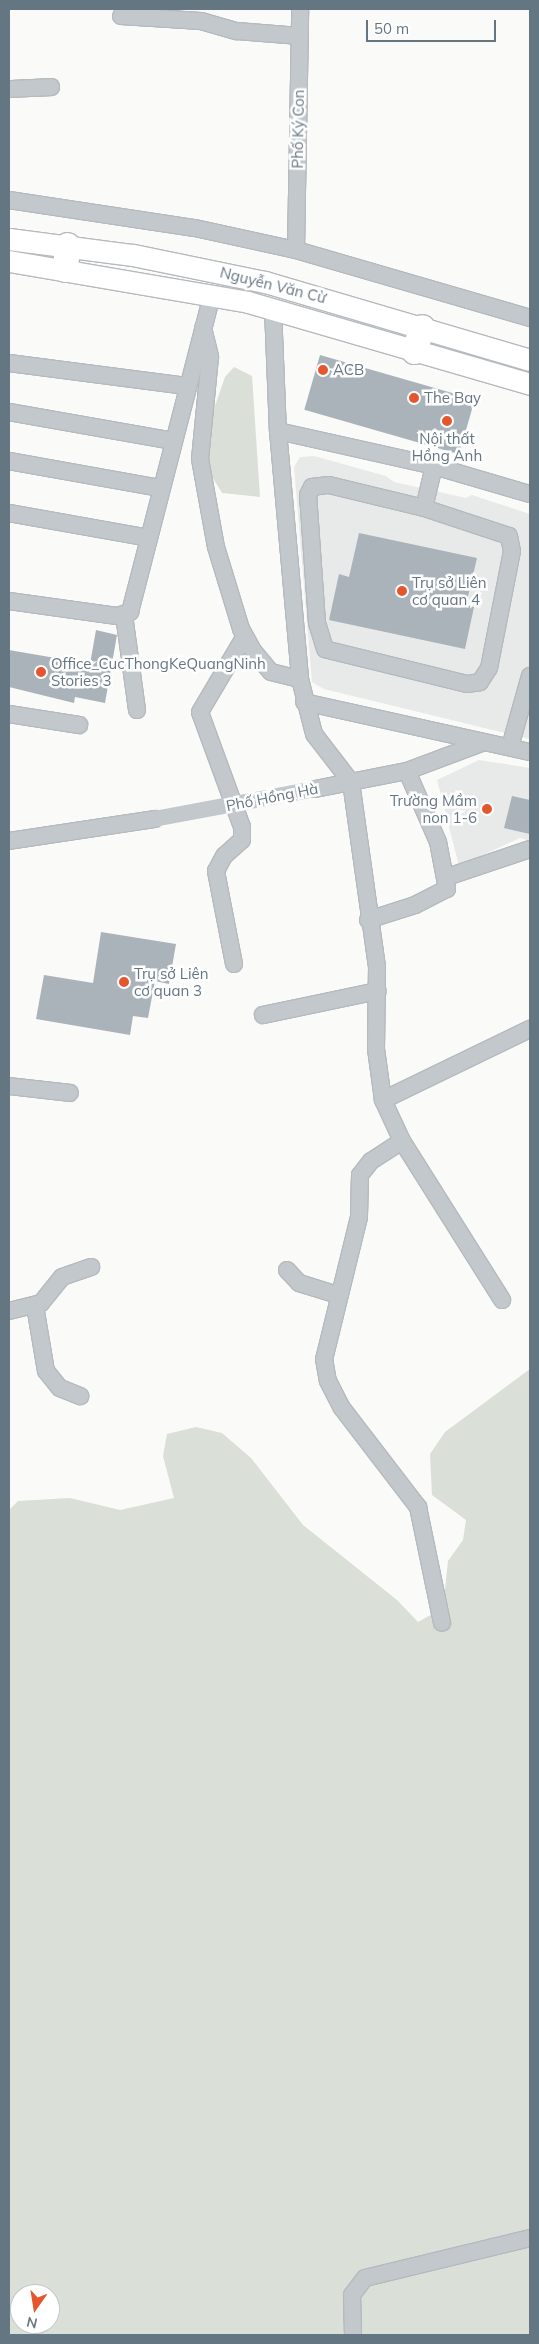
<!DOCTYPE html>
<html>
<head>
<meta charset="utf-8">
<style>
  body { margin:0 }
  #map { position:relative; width:539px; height:2344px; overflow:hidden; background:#fafaf8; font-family:Mulish,sans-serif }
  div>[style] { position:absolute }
  .built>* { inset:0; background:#e8e9e9 }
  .green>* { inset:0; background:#dadfd7 }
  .building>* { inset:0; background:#aab3b9; transform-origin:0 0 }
  .roads { filter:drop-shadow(1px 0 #b5babe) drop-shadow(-1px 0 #b5babe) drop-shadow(0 1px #b5babe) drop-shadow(0 -1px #b5babe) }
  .minor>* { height:16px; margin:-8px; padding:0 8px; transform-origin:8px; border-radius:8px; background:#c3c8cc }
  .major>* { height:21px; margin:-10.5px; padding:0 10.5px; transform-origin:10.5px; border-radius:10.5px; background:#fff }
  .highway>* { height:25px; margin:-12.5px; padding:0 12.5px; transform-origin:12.5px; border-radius:12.5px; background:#fff }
  .minor-bridge>* { height:16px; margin:-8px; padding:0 8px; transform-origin:8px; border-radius:8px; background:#c3c8cc }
  .dots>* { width:14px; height:14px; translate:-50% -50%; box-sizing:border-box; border:2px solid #fff; border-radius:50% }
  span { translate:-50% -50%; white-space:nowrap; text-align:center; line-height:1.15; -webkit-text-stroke:5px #fff; paint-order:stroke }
  .street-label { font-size:15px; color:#657683 }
  .poi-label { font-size:15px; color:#657683 }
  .left { translate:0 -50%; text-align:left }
  .right { translate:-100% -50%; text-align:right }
  .frame { position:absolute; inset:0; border:10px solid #657683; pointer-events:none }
  .north { position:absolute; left:10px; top:2284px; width:50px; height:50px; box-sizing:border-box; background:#fff; border:1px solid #c1c8cd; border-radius:50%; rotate:193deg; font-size:14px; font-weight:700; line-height:20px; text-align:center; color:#657683 }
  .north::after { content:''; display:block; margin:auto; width:18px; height:22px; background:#e4572e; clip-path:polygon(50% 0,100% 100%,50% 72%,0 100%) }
  .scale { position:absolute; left:366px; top:20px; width:130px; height:22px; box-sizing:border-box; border:2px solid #657683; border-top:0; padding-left:6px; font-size:15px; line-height:18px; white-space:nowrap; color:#657683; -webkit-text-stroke:4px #fff; paint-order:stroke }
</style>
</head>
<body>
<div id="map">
  <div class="built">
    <div style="clip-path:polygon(314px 456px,386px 476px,394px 482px,466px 498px,472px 495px,530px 514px,530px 739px,324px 689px,312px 682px,294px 467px,300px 457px)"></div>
    <div style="clip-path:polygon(479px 760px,530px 768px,530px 841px,520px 838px,459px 866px,437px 780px)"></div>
  </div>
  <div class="green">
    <div style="clip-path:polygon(234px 367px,252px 376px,260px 497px,222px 493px,202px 460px,208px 426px,225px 377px)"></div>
    <div style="clip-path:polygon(evenodd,530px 1369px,530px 2335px,9px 2335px,9px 1510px,18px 1501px,70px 1498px,120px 1510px,174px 1498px,163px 1456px,167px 1434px,196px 1427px,222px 1433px,251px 1458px,303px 1525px,397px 1600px,418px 1622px,443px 1608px,448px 1561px,463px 1540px,466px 1520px,432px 1495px,430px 1454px,445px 1432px,530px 1369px,20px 2294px,50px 2294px,50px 2324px,20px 2324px,20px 2294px)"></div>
  </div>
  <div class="building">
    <div style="left:320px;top:355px;width:161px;height:57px;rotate:16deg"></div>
    <div style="clip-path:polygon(359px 533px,477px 558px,466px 605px,474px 607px,465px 649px,329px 620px,339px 574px,349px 577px)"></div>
    <div style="clip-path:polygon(96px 630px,117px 635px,105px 703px,75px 697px,74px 703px,9px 687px,9px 650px,90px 664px)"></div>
    <div style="clip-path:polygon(512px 796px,530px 800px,530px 834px,504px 828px)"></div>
    <div style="clip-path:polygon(101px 932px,176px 944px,169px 984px,155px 981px,148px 1018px,133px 1016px,130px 1035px,36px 1019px,44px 975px,93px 983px)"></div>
  </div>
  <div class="roads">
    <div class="minor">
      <div style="left:121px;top:16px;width:80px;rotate:3.6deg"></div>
      <div style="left:201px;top:21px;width:37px;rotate:16deg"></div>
      <div style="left:237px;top:31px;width:63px;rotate:4.5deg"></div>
      <div style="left:9px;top:89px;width:42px;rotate:-2.7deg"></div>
      <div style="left:9px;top:200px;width:188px;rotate:8.6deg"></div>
      <div style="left:195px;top:228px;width:103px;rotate:12.3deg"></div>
      <div style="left:296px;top:250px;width:244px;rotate:16.2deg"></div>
      <div style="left:296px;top:250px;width:241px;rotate:-89deg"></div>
      <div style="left:273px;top:309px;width:122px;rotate:87.7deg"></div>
      <div style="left:278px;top:431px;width:249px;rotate:84.9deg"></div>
      <div style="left:300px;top:679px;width:57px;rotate:75.7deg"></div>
      <div style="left:314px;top:734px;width:61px;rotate:52.4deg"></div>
      <div style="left:351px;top:782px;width:187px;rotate:82deg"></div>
      <div style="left:377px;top:967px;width:82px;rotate:90.7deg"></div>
      <div style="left:376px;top:1049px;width:51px;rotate:82.2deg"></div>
      <div style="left:383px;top:1100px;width:45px;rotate:65.1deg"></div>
      <div style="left:402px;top:1141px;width:188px;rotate:57.8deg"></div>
      <div style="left:203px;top:328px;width:30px;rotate:76deg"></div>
      <div style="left:210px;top:357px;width:102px;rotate:95.6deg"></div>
      <div style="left:200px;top:459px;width:89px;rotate:79.7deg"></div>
      <div style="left:216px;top:547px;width:86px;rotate:73deg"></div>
      <div style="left:241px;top:629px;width:26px;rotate:61deg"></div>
      <div style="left:254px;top:652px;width:26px;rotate:50deg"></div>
      <div style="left:271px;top:672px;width:30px;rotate:14deg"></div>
      <div style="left:9px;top:363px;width:179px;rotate:7.4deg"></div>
      <div style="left:9px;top:412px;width:167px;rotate:10deg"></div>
      <div style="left:278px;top:431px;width:160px;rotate:12.6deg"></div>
      <div style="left:434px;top:466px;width:100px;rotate:16.3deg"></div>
      <div style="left:9px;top:461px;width:154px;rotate:10.1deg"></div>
      <div style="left:329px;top:485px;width:98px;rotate:13.6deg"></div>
      <div style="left:424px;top:508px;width:89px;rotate:18.2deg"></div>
      <div style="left:509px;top:536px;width:15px;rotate:79deg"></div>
      <div style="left:512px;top:551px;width:119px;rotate:101.1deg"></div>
      <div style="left:489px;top:668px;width:17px;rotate:123deg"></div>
      <div style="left:480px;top:682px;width:13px;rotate:171deg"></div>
      <div style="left:467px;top:684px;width:146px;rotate:-166.2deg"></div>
      <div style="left:325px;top:649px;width:27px;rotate:-107deg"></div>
      <div style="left:317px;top:623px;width:128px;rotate:-94deg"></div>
      <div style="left:308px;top:495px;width:9px;rotate:-63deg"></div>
      <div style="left:312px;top:487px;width:17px;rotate:-7deg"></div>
      <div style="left:424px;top:508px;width:43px;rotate:-76.6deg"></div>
      <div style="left:9px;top:513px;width:142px;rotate:10.1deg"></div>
      <div style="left:9px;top:601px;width:109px;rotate:7.9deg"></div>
      <div style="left:117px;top:616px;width:14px;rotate:-17deg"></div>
      <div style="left:130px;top:612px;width:327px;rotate:-75.5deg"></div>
      <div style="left:124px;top:615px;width:96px;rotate:82.2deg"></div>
      <div style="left:304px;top:702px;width:231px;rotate:12.5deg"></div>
      <div style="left:9px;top:714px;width:71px;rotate:8.9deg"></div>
      <div style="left:510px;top:747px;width:74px;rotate:-74.3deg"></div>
      <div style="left:315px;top:789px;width:94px;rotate:-11.1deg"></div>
      <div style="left:407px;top:771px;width:82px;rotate:-20.6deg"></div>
      <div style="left:9px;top:841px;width:147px;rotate:-8.6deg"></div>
      <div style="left:447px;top:877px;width:88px;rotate:-18.6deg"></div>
      <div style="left:368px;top:920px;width:49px;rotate:-17.7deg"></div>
      <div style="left:415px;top:905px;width:36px;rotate:-27deg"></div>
      <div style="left:447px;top:889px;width:48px;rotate:-100.8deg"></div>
      <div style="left:438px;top:842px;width:77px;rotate:-113.6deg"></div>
      <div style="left:234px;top:964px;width:95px;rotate:-101deg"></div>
      <div style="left:216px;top:871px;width:17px;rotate:-62deg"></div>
      <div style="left:224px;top:856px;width:24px;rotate:-42deg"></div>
      <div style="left:242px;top:840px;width:13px;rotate:-90deg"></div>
      <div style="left:242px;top:827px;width:122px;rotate:-110.1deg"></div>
      <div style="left:200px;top:712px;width:88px;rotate:-59.4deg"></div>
      <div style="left:263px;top:1015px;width:117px;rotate:-11.8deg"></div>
      <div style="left:9px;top:1086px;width:61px;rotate:6.5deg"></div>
      <div style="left:383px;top:1100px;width:163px;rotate:-25.8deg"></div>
      <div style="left:402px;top:1141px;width:37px;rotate:147deg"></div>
      <div style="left:371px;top:1161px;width:18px;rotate:128deg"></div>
      <div style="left:360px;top:1175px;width:42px;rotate:91.4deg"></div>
      <div style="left:359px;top:1217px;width:146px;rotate:103.8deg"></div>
      <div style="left:324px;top:1359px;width:22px;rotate:80deg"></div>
      <div style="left:328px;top:1381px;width:30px;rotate:63deg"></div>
      <div style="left:342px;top:1408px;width:125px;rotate:52.5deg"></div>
      <div style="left:418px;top:1507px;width:118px;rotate:78.3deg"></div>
      <div style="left:287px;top:1270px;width:18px;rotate:47deg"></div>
      <div style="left:299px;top:1283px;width:41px;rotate:17.1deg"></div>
      <div style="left:35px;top:1306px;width:66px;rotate:80.4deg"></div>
      <div style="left:46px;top:1371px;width:22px;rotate:51deg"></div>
      <div style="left:60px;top:1388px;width:22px;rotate:22deg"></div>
      <div style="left:9px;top:1311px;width:33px;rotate:-14deg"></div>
      <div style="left:41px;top:1303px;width:33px;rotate:-51deg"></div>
      <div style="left:62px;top:1277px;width:31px;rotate:-19deg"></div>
      <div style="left:353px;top:2335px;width:40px;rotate:-91.4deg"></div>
      <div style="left:352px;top:2295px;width:21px;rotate:-53deg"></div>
      <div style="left:365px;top:2278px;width:170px;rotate:-13.6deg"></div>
    </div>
    <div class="major">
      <div style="left:9px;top:239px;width:125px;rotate:7.4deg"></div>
      <div style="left:133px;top:255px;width:135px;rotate:11.6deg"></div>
      <div style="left:265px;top:282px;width:276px;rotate:16.4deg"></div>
      <div style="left:9px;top:261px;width:242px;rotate:9.7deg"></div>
      <div style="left:248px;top:302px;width:294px;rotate:16.2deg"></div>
    </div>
    <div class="highway">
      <div style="left:65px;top:269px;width:24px;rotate:-85deg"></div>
      <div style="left:414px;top:351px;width:25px;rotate:-72deg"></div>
    </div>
  </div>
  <div class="minor-bridge">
    <div style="left:154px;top:819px;width:164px;rotate:-10.6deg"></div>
  </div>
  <div class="dots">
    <div style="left:323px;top:370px;background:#e4572e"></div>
    <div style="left:414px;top:398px;background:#e4572e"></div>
    <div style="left:447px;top:421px;background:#e4572e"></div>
    <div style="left:402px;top:591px;background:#e4572e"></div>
    <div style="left:41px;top:672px;background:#e4572e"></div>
    <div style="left:487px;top:809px;background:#e4572e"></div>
    <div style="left:124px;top:982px;background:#e4572e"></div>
  </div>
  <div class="street-label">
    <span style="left:298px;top:129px;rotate:-89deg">Phố Ký Con</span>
    <span style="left:273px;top:285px;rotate:14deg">Nguyễn Văn Cừ</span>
    <span style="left:272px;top:797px;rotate:-11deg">Phố Hồng Hà</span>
  </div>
  <div class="poi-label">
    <span class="left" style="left:333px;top:370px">ACB</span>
    <span class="left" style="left:424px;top:398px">The Bay</span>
    <span style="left:447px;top:447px">Nội thất<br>Hồng Anh</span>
    <span class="left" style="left:412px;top:591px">Trụ sở Liên<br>cơ quan 4</span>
    <span class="left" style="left:51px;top:672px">Office_CucThongKeQuangNinh<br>Stories 3</span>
    <span class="right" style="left:477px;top:809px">Trường Mầm<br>non 1-6</span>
    <span class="left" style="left:134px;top:982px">Trụ sở Liên<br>cơ quan 3</span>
  </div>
  <div class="frame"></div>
  <div class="north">N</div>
  <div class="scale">50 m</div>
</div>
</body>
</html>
